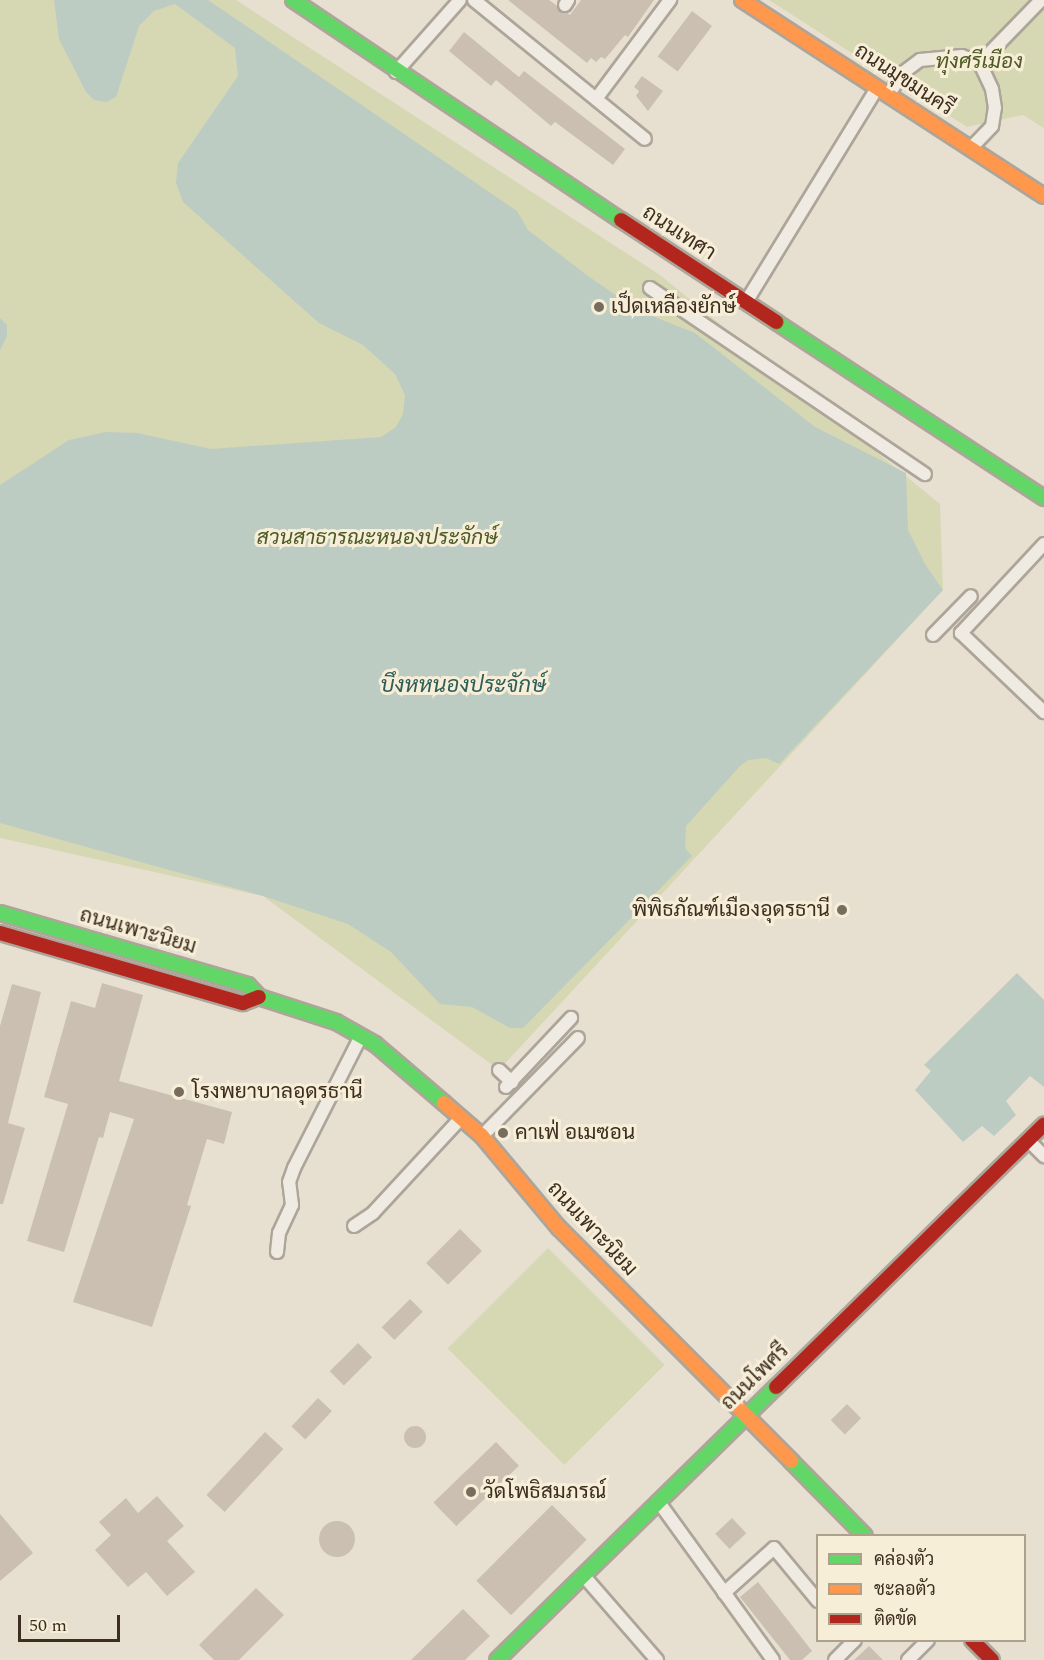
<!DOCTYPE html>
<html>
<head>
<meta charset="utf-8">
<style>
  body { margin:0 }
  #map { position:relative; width:1044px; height:1660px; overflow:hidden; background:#e7e0d1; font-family:Spectral,Sarabun,serif }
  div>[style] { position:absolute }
  .green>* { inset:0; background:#d6d7b3; transform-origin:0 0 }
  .water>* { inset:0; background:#bcccc2 }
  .building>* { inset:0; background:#cbbfb2; transform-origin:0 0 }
  .round { border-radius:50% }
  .roads { filter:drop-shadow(2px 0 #ada599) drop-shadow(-2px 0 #ada599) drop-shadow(0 2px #ada599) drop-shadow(0 -2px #ada599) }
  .street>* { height:12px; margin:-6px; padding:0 6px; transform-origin:6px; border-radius:6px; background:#efebe3 }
  .fast>* { height:14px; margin:-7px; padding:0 7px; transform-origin:7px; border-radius:7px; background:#63d668 }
  .slow>* { height:14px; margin:-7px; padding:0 7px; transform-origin:7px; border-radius:7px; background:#ff974d }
  .jam>* { height:14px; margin:-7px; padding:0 7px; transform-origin:7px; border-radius:7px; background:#b3261e }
  .dots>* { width:16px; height:16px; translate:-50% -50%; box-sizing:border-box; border:3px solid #f7eed8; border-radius:50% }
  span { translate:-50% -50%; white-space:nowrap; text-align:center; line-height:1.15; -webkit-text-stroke:6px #f7eed8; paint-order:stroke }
  .park-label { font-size:21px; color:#4d5a26; font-style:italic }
  .street-label { font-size:21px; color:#3d2e20 }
  .poi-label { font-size:21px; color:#3d2e20 }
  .left { translate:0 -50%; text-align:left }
  .right { translate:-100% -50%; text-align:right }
  .water-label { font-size:22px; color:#2f5d5a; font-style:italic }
  .legend { position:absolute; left:816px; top:1534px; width:210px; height:108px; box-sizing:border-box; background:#f7eed8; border:2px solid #ada18e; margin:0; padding:8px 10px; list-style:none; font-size:18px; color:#3d2e20 }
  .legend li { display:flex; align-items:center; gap:12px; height:30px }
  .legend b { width:30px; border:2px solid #ada18e }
  .scale { position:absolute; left:18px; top:1615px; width:102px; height:27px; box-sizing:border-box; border:3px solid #3d2e20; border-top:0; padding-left:8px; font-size:18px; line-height:21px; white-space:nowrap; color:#3d2e20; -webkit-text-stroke:4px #f7eed8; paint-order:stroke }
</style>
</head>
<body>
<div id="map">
  <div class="green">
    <div style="clip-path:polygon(0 0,236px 0,660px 275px,940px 504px,943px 590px,499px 1070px,263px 896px,0 838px)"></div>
    <div style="clip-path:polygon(769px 0,1044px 0,1044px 128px,1023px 115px,967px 127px)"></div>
    <div style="left:548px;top:1248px;width:165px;height:142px;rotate:45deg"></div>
  </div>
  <div class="water">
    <div style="clip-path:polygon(54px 0,208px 0,517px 211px,528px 230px,588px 276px,637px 310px,695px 333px,815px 427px,906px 473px,908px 530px,925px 564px,943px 590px,779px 764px,766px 758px,748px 760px,740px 766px,686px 826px,685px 848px,692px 856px,523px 1028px,510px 1028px,472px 1007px,440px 1004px,391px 952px,348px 924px,263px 896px,0 823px,0 485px,69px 440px,106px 432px,137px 433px,211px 449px,381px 437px,396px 427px,403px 414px,405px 395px,395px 374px,363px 345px,319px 323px,183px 202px,176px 183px,178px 163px,238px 76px,235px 48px,175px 4px,154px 11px,139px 26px,116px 97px,106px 102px,94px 100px,86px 92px,59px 39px)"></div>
    <div style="clip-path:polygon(0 318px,7px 325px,7px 336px,0 350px)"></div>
    <div style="clip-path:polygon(1017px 973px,1044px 1000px,1044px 1087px,1030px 1076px,1006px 1101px,1016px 1115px,994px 1136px,982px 1126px,963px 1142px,915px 1090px,931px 1071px,924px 1065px)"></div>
  </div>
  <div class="building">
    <div style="clip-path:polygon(508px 0,549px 0,570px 15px,581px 0,654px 0,628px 37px,625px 35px,605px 59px,601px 57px,596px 62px,591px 58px,587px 63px)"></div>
    <div style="left:692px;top:11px;width:25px;height:57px;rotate:37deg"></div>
    <div style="clip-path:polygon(464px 32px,519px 77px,524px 71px,625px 149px,613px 165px,555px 122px,551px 126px,496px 80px,491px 86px,449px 51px)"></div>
    <div style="clip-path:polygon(642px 76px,663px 91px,648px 111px,636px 96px,639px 91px,634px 87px)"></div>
    <div style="clip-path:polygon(102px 983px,143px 995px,119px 1081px,232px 1112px,224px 1144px,207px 1139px,187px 1205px,191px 1206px,152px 1327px,73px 1302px,134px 1119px,110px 1112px,103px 1138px,99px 1137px,64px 1252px,27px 1241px,68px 1104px,44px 1097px,71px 1001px,95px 1008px)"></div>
    <div style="clip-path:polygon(12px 984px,41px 992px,8px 1123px,25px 1128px,3px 1204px,0 1204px,0 1026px)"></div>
    <div style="left:460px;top:1229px;width:31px;height:48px;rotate:45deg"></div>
    <div style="left:410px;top:1299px;width:18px;height:40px;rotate:45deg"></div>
    <div style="left:358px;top:1343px;width:20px;height:40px;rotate:45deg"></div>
    <div style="left:318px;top:1398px;width:19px;height:39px;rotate:43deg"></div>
    <div style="left:847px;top:1404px;width:20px;height:23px;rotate:45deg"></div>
    <div class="round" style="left:404px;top:1426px;width:22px;height:22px"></div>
    <div style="left:265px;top:1432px;width:25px;height:86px;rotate:43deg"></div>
    <div style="left:496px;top:1442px;width:33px;height:87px;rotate:46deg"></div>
    <div style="clip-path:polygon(157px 1496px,184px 1526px,167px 1541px,195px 1572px,167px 1596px,146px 1572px,128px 1587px,95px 1550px,111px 1535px,99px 1522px,126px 1498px,138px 1513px)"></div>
    <div style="left:552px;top:1505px;width:49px;height:107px;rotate:45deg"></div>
    <div style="clip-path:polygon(0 1514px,33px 1553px,0 1581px)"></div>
    <div style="left:732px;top:1518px;width:21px;height:23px;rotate:47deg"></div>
    <div class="round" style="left:319px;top:1521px;width:36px;height:36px"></div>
    <div style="clip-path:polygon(758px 1582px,812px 1651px,802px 1660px,790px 1660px,740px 1597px)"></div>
    <div style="clip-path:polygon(256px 1588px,284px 1615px,239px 1660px,214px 1660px,199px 1645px)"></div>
    <div style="clip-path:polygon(463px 1609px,490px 1636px,465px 1660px,411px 1660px)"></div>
    <div style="clip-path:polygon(869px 1646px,883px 1660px,854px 1660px)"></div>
  </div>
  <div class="roads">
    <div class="street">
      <div style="left:474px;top:0;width:220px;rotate:39.1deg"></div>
      <div style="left:565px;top:5px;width:6px;rotate:-59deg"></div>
      <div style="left:396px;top:72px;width:96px;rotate:-48.4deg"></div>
      <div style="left:888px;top:95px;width:28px;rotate:-55deg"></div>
      <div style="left:904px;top:72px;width:20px;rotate:-37deg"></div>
      <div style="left:920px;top:60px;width:42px;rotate:-5.4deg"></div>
      <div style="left:962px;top:56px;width:19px;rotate:21deg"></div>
      <div style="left:980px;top:63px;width:88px;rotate:-45.9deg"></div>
      <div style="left:596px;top:99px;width:124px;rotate:-53.2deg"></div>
      <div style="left:971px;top:148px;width:30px;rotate:-46deg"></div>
      <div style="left:992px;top:126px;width:18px;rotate:-81deg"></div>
      <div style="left:995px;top:108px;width:19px;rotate:-99deg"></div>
      <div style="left:992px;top:89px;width:29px;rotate:-115deg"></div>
      <div style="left:650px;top:288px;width:332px;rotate:34.1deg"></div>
      <div style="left:746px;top:302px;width:251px;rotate:-58.5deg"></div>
      <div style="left:1044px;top:544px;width:122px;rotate:133deg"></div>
      <div style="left:961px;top:633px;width:115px;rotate:43.6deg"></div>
      <div style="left:933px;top:635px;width:54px;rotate:-45.7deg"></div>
      <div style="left:499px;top:1070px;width:18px;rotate:43deg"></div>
      <div style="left:506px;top:1087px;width:95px;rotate:-46.7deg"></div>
      <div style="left:482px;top:1136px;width:137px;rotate:-45.6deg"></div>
      <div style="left:1028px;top:1140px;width:23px;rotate:45deg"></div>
      <div style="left:354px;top:1226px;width:23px;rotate:-34deg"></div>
      <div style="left:373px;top:1213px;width:129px;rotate:-47.2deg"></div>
      <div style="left:277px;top:1252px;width:19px;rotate:-84deg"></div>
      <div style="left:279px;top:1233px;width:31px;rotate:-65deg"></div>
      <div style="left:292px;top:1205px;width:23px;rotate:-97deg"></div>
      <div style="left:289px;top:1182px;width:15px;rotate:-70deg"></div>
      <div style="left:294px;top:1168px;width:148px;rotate:-63.1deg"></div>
      <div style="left:658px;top:1501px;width:196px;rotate:54.1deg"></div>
      <div style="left:583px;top:1575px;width:113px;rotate:49deg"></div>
      <div style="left:724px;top:1593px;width:67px;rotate:-42deg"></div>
      <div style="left:774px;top:1548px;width:69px;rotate:50.3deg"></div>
      <div style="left:835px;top:1660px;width:28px;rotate:-45deg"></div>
      <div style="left:908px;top:1660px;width:28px;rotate:-45deg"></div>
    </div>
    <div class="fast">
      <div style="left:293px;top:0;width:395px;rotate:33.9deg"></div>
      <div style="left:776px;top:322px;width:321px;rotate:33.3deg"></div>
      <div style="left:0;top:913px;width:258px;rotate:16.2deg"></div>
      <div style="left:248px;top:985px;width:16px;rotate:47deg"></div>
      <div style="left:259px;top:997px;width:81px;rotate:18deg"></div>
      <div style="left:336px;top:1022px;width:45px;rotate:29.4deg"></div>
      <div style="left:375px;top:1044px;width:91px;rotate:40.5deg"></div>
      <div style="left:791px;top:1461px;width:105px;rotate:45.4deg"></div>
      <div style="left:497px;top:1660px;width:390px;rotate:-44.4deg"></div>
    </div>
    <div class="slow">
      <div style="left:742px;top:0;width:360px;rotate:33deg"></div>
      <div style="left:444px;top:1103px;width:50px;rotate:41deg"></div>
      <div style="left:482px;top:1136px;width:120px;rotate:50.1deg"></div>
      <div style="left:559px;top:1228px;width:329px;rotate:45.1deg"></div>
    </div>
    <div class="jam">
      <div style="left:621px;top:220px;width:186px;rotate:33.3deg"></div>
      <div style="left:0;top:933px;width:253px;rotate:16.1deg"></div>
      <div style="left:243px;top:1003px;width:17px;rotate:-21deg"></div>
      <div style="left:776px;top:1387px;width:375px;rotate:-44.4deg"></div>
      <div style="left:972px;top:1640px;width:28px;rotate:45deg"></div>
    </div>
  </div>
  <div class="dots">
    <div style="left:599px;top:307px;background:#786c5e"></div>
    <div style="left:842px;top:910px;background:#786c5e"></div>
    <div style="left:179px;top:1092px;background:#786c5e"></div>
    <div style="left:503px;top:1133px;background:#786c5e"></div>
    <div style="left:471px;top:1492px;background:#786c5e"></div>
  </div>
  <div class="park-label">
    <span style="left:979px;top:62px">ทุ่งศรีเมือง</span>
    <span style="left:377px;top:538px">สวนสาธารณะหนองประจักษ์</span>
  </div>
  <div class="street-label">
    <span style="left:904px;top:80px;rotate:33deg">ถนนมุขมนครี</span>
    <span style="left:679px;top:233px;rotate:33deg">ถนนเทศา</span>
    <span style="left:138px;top:931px;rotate:16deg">ถนนเพาะนิยม</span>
    <span style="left:592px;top:1229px;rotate:47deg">ถนนเพาะนิยม</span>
    <span style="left:755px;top:1377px;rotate:-44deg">ถนนโพศรี</span>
  </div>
  <div class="poi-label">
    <span class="left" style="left:611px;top:307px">เป็ดเหลืองยักษ์</span>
    <span class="right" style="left:830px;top:910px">พิพิธภัณฑ์เมืองอุดรธานี</span>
    <span class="left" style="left:192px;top:1092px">โรงพยาบาลอุดรธานี</span>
    <span class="left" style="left:515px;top:1133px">คาเฟ่ อเมซอน</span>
    <span class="left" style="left:483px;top:1492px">วัดโพธิสมภรณ์</span>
  </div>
  <div class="water-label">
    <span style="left:463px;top:686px">บึงหหนองประจักษ์</span>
  </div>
  <ul class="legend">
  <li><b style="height:8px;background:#63d668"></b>คล่องตัว</li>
  <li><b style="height:8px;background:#ff974d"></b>ชะลอตัว</li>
  <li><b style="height:8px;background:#b3261e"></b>ติดขัด</li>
  </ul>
  <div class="scale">50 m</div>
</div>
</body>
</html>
